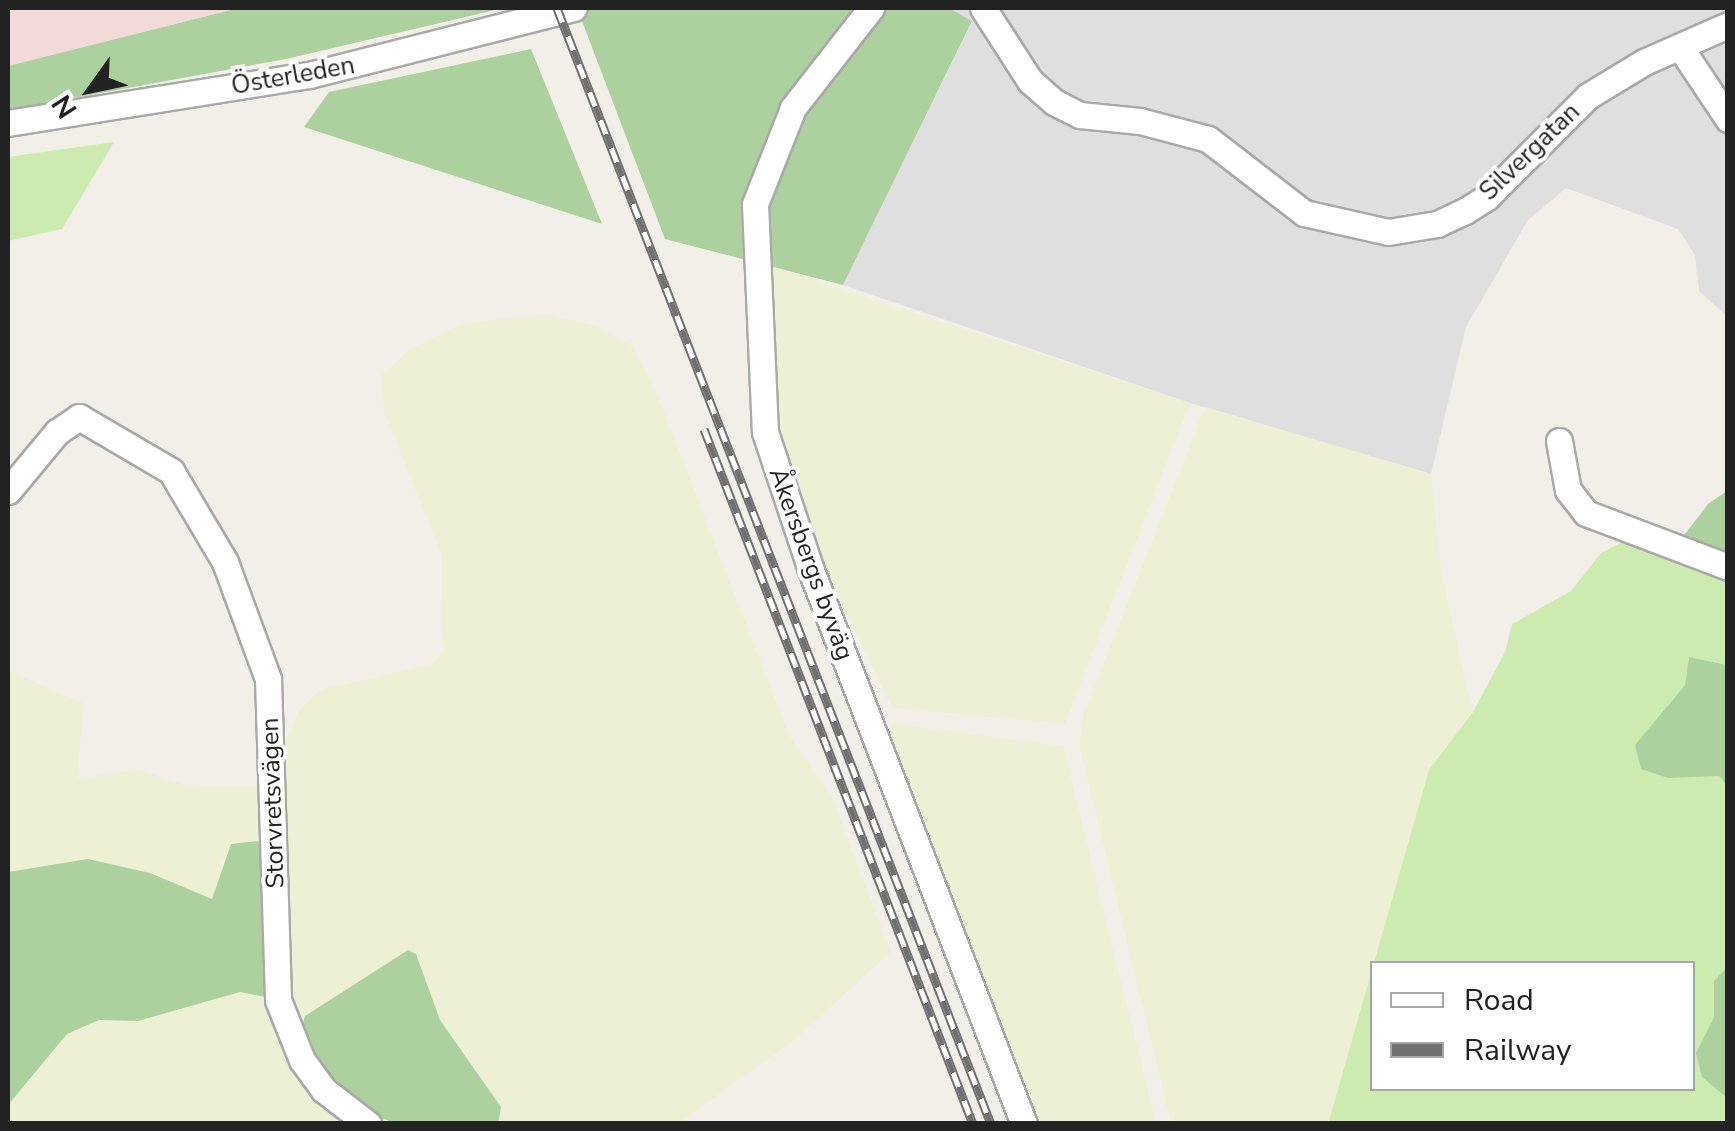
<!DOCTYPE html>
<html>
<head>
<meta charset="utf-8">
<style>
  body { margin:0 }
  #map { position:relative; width:1735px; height:1131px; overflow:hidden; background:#f2efe9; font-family:"Nunito Sans",sans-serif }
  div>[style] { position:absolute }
  .residential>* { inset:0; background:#e0dfdf }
  .commercial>* { inset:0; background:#f2dad9 }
  .farmland>* { inset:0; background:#eef0d5 }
  .grass>* { inset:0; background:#cdebb0 }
  .forest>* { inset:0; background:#add19e }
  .roads { filter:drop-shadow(2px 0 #a9a9a9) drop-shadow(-2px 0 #a9a9a9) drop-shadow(0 2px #a9a9a9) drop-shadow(0 -2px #a9a9a9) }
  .minor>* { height:25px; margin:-12.5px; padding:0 12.5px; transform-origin:12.5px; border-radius:12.5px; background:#fff }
  .rail>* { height:9px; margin-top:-4.5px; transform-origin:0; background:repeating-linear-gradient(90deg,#fff 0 15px,#707070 0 30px); box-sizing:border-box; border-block:2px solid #707070 }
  span { translate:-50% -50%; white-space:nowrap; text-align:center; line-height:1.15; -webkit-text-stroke:8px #fff; paint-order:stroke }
  .street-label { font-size:25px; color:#222 }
  .frame { position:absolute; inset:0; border:10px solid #222; pointer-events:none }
  .legend { position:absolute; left:1370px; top:961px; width:325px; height:130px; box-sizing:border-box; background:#fff; border:2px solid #a7a7a7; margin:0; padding:12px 18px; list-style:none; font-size:30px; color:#222 }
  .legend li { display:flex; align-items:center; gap:20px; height:50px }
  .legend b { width:50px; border:2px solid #a7a7a7 }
  .north { position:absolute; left:40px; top:40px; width:100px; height:100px; -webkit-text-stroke:8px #fff; paint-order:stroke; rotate:237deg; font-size:28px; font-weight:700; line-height:40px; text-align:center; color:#222 }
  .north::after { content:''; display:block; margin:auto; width:35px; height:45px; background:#222; clip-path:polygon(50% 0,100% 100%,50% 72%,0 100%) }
</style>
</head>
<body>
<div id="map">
  <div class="residential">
    <div style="clip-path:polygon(949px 8px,1727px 8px,1727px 316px,1699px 291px,1695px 255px,1678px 229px,1566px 188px,1528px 220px,1466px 327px,1431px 474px,1190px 403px,843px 285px,972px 22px)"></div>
  </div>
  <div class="commercial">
    <div style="clip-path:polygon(8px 8px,239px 8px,8px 66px)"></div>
  </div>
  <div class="farmland">
    <div style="clip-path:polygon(771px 266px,1190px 403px,1065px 724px,892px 708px,824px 566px,787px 461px,774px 393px)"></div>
    <div style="clip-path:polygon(548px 314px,601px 328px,632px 346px,656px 391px,789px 735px,832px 797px,891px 952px,792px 1042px,679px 1123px,498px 1123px,482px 1077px,440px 1020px,416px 954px,408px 950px,305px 1016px,286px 995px,283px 747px,298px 712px,320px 690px,432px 664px,443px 650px,441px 554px,384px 413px,381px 376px,409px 350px,461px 324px)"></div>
    <div style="clip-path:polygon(1205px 407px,1431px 474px,1442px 577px,1473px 712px,1429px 770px,1328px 1123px,1171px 1123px,1079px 745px,1084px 713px)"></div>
    <div style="clip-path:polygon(8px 670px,84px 704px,77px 779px,137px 769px,188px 786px,266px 787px,269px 840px,222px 858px,220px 890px,212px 899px,179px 886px,49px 865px,8px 872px)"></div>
    <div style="clip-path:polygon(891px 723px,1063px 746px,1156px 1123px,1035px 1123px,887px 738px)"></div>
    <div style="clip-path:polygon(240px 992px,265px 997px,295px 1067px,350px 1123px,8px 1123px,8px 1105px,67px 1034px,99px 1020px,138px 1021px)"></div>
  </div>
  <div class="grass">
    <div style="clip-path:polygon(114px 142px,62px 229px,8px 241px,8px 157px)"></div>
    <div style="clip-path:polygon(evenodd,1625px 541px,1727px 573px,1727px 665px,1689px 657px,1685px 685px,1667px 706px,1668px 778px,1703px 773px,1719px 776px,1727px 786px,1727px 967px,1714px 981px,1714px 1017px,1697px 1053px,1702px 1077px,1727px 1098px,1727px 1123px,1328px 1124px,1429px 770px,1473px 712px,1505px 652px,1512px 624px,1571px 591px,1601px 553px,1625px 541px,1372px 964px,1692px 964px,1692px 1088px,1372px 1088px,1372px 964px)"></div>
  </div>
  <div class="forest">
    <div style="clip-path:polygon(239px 8px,504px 8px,286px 59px,8px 110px,8px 66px)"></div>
    <div style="clip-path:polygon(577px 8px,949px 8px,972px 21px,843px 285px,665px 239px)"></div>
    <div style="clip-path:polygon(531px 49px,602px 224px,304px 127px,329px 92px)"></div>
    <div style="clip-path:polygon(1727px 491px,1727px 566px,1678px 543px,1708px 504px)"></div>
    <div style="clip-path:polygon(1689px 657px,1727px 665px,1727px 786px,1719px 776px,1668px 778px,1641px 769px,1635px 745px,1685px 685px)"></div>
    <div style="clip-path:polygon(269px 840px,265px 997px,240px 992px,138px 1021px,99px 1020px,67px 1034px,8px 1105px,8px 872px,88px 859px,150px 873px,212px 899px,231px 844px)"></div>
    <div style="clip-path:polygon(408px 950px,416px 954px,440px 1020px,501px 1107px,498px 1124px,398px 1124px,375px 1116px,331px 1082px,300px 1033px,305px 1016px)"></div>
    <div style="clip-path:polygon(1727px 967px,1727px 1098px,1702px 1077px,1696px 1053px,1714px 1017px,1714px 981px)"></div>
  </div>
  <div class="roads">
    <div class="minor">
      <div style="left:871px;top:8px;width:127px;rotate:128deg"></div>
      <div style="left:793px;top:108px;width:103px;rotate:111.6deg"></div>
      <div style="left:755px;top:204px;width:228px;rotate:87.5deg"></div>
      <div style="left:765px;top:432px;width:145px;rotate:71.6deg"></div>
      <div style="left:811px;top:570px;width:594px;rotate:68.97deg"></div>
      <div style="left:983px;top:8px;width:87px;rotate:57.2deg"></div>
      <div style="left:1030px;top:81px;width:32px;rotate:41deg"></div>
      <div style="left:1054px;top:102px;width:29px;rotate:27deg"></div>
      <div style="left:1080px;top:115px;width:60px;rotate:5.7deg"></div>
      <div style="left:1140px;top:121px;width:70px;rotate:14.8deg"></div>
      <div style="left:1208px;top:139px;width:121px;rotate:37.6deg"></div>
      <div style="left:1304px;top:213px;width:86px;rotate:12.7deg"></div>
      <div style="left:1388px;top:232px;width:50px;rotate:-9.3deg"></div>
      <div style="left:1437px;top:224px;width:31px;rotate:-25deg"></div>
      <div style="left:1465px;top:211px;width:26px;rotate:-32deg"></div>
      <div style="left:1487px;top:197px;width:143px;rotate:-45deg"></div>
      <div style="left:1588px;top:96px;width:66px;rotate:-31.3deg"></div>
      <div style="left:1644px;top:62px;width:92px;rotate:-23.8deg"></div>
      <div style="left:1680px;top:47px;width:87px;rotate:56.3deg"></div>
      <div style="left:8px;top:123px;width:305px;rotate:-9.1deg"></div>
      <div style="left:309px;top:75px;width:273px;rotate:-14.2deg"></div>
      <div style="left:1559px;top:441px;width:50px;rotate:79.6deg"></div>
      <div style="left:1568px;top:490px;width:29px;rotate:52deg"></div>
      <div style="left:1586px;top:513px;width:152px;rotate:20.8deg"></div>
      <div style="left:8px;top:491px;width:77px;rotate:-50.3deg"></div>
      <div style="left:57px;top:432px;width:27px;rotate:-34deg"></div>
      <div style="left:79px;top:417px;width:107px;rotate:30.4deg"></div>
      <div style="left:171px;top:471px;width:106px;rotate:59.3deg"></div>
      <div style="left:225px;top:562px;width:125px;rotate:69.8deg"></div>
      <div style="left:268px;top:679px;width:321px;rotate:88.2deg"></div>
      <div style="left:278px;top:1000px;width:65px;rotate:68.2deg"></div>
      <div style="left:302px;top:1060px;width:37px;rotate:54deg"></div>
      <div style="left:324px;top:1090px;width:56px;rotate:37.7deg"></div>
    </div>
  </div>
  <div class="rail">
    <div style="left:557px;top:8px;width:1197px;rotate:68.75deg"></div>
    <div style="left:704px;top:429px;width:745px;rotate:68.84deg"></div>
  </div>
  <div class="street-label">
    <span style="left:293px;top:76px;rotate:-10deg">Österleden</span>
    <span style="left:1530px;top:152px;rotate:-44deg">Silvergatan</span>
    <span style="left:811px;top:564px;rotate:70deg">Åkersbergs byväg</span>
    <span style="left:273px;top:803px;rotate:-92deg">Storvretsvägen</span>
  </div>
  <div class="frame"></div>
  <ul class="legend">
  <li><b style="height:12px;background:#fff"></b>Road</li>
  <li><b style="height:12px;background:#707070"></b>Railway</li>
  </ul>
  <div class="north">N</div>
</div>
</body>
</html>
